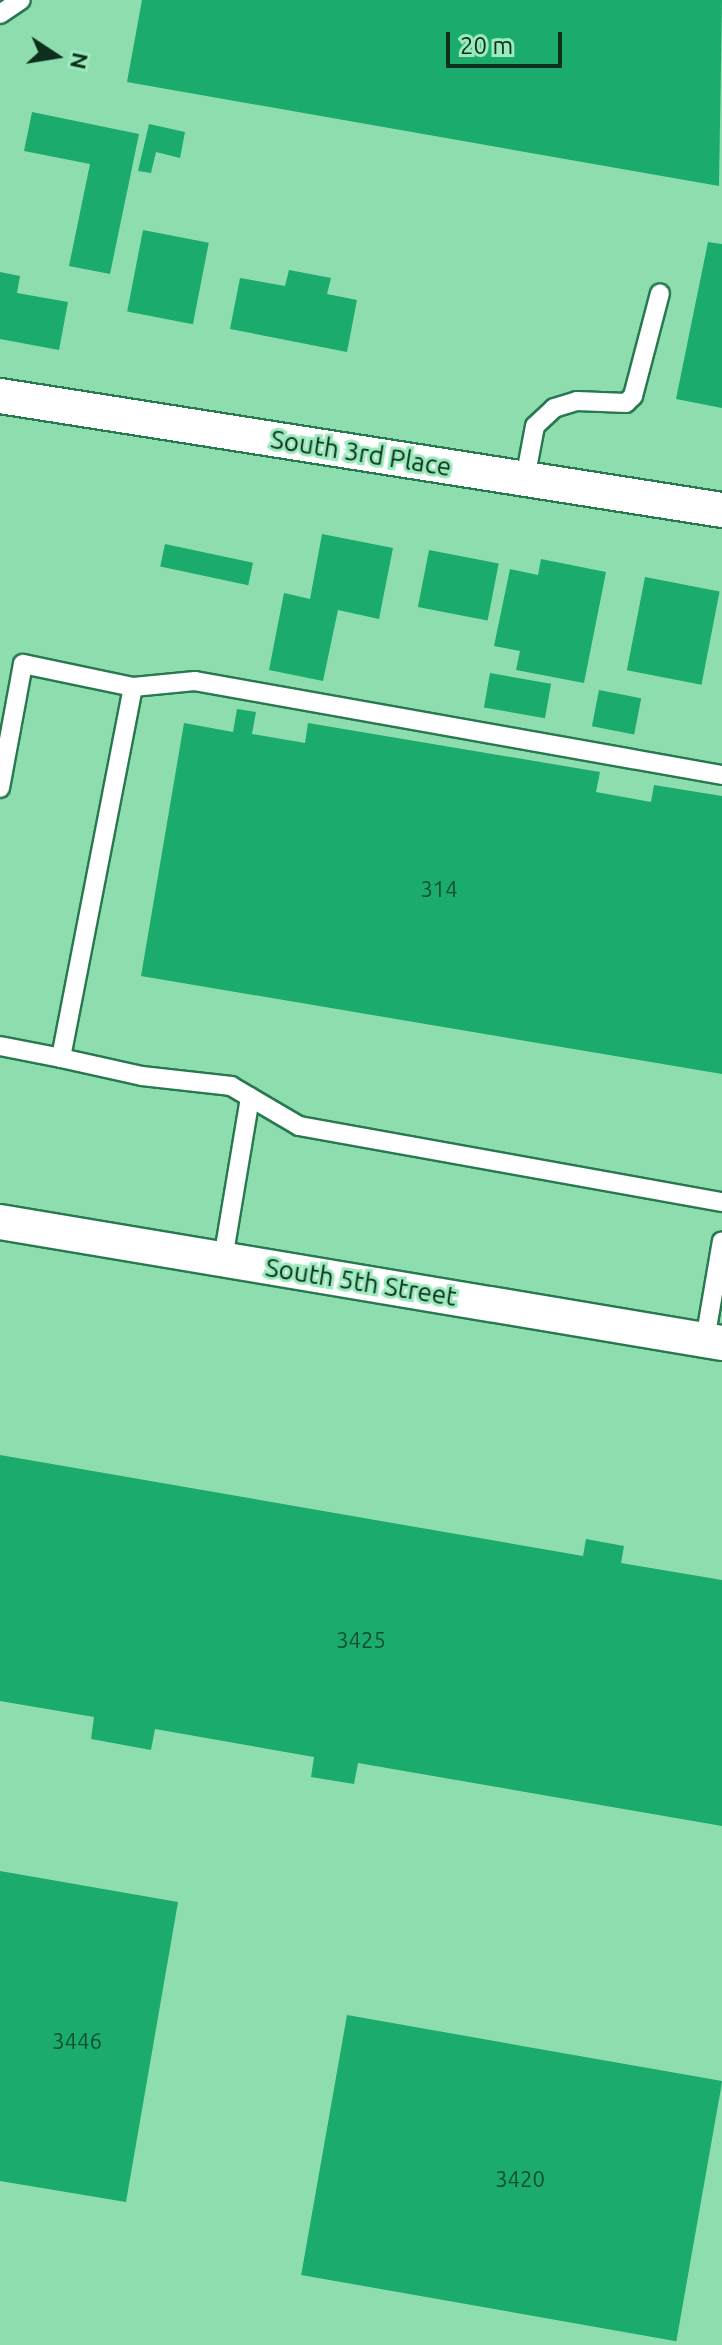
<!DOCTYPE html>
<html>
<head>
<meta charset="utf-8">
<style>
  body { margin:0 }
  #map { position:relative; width:722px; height:2345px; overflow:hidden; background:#8eddaf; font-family:Ubuntu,sans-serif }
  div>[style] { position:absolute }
  .building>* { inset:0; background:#1bab6d; transform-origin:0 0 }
  .roads { filter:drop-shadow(2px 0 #277950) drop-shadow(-2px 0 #277950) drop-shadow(0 2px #277950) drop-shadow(0 -2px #277950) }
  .service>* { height:18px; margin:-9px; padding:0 9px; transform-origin:9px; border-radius:9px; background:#fff }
  .minor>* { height:34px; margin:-17px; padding:0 17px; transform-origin:17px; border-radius:17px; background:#fff }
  span { translate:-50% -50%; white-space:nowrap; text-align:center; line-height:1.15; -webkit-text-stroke:6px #9beabc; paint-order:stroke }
  .number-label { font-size:22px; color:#104e31 }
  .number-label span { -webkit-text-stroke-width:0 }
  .street-label { font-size:26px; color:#0d2f1d }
  .north { position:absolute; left:16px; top:16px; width:80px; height:80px; -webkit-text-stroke:6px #9beabc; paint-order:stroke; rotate:102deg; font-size:22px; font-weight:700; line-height:32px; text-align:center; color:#0d2f1d }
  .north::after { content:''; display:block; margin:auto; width:28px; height:36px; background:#0d2f1d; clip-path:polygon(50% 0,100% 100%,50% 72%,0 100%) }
  .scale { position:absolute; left:446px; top:32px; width:116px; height:36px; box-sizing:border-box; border:4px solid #0d2f1d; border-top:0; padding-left:10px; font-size:24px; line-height:28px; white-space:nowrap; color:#0d2f1d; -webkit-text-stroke:6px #9beabc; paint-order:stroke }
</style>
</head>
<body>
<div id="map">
  <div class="building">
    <div style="clip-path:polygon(142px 0,722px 0,719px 186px,127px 82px)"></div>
    <div style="clip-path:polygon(32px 112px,139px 134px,110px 274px,69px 266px,90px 164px,24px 151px)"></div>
    <div style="clip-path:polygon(149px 124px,185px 132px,180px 158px,156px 152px,151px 173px,138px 171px)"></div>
    <div style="left:143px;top:230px;width:67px;height:83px;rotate:11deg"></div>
    <div style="clip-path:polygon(708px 242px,722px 244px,722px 408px,676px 399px)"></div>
    <div style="clip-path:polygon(289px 270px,331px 278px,327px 294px,357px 300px,347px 352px,230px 329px,240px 278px,285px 286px)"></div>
    <div style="clip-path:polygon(0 272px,20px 276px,17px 293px,68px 302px,59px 350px,0 339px)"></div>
    <div style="clip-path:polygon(322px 534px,393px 548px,379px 619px,338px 610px,323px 681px,269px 670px,284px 593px,310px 599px)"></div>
    <div style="left:165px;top:544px;width:90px;height:23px;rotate:12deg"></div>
    <div style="left:429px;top:550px;width:71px;height:58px;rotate:11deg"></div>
    <div style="clip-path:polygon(541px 559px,606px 572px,584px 683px,516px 670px,520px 651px,494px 646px,510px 569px,538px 575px)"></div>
    <div style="left:645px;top:577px;width:76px;height:95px;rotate:11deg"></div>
    <div style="left:490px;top:673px;width:62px;height:35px;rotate:10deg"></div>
    <div style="left:599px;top:690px;width:43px;height:37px;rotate:11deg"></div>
    <div style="clip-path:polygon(237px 709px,256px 712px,252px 734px,305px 743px,308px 723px,600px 772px,596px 792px,651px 802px,654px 785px,722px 796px,722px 1074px,141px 976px,184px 723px,233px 732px)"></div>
    <div style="clip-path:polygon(0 1455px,583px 1556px,586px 1539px,624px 1546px,621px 1563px,722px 1580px,722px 1826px,358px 1763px,354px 1784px,311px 1777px,314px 1757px,155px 1729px,151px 1750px,91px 1739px,94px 1717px,0 1701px)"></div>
    <div style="clip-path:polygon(0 1871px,178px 1902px,126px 2202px,0 2181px)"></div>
    <div style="left:347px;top:2015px;width:381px;height:264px;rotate:10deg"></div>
  </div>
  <div class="roads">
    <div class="service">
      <div style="left:0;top:14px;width:25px;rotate:-34deg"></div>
      <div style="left:525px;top:479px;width:54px;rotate:-79.3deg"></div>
      <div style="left:535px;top:426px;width:26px;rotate:-43deg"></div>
      <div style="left:554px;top:408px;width:24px;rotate:-17deg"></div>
      <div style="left:577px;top:401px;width:49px;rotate:2.3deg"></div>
      <div style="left:626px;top:403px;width:10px;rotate:-45deg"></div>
      <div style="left:633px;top:396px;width:106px;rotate:-75.3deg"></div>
      <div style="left:722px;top:775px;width:535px;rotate:-169.89deg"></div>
      <div style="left:195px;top:681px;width:62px;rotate:174.5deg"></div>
      <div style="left:133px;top:687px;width:378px;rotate:101deg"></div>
      <div style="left:61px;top:1058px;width:83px;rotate:12.5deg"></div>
      <div style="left:142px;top:1076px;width:90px;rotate:6.4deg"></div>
      <div style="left:231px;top:1086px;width:79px;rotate:30.5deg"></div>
      <div style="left:299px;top:1126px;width:430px;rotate:10.2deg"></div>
      <div style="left:0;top:788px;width:126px;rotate:-79.5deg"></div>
      <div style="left:23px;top:664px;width:112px;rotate:11.8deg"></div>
      <div style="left:0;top:1046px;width:62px;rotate:11.1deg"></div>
      <div style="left:223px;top:1259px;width:164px;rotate:-80.5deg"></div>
      <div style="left:705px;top:1340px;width:100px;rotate:-80.3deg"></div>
    </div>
    <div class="minor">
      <div style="left:0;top:396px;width:731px;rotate:8.97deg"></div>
      <div style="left:0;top:1222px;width:732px;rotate:9.51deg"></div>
    </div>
  </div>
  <div class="number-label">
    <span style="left:439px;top:889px">314</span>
    <span style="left:361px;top:1640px">3425</span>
    <span style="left:77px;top:2041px">3446</span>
    <span style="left:520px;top:2179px">3420</span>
  </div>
  <div class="street-label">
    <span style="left:361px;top:453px;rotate:9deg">South 3rd Place</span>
    <span style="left:361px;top:1282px;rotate:9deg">South 5th Street</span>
  </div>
  <div class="north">N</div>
  <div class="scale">20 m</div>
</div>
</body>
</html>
